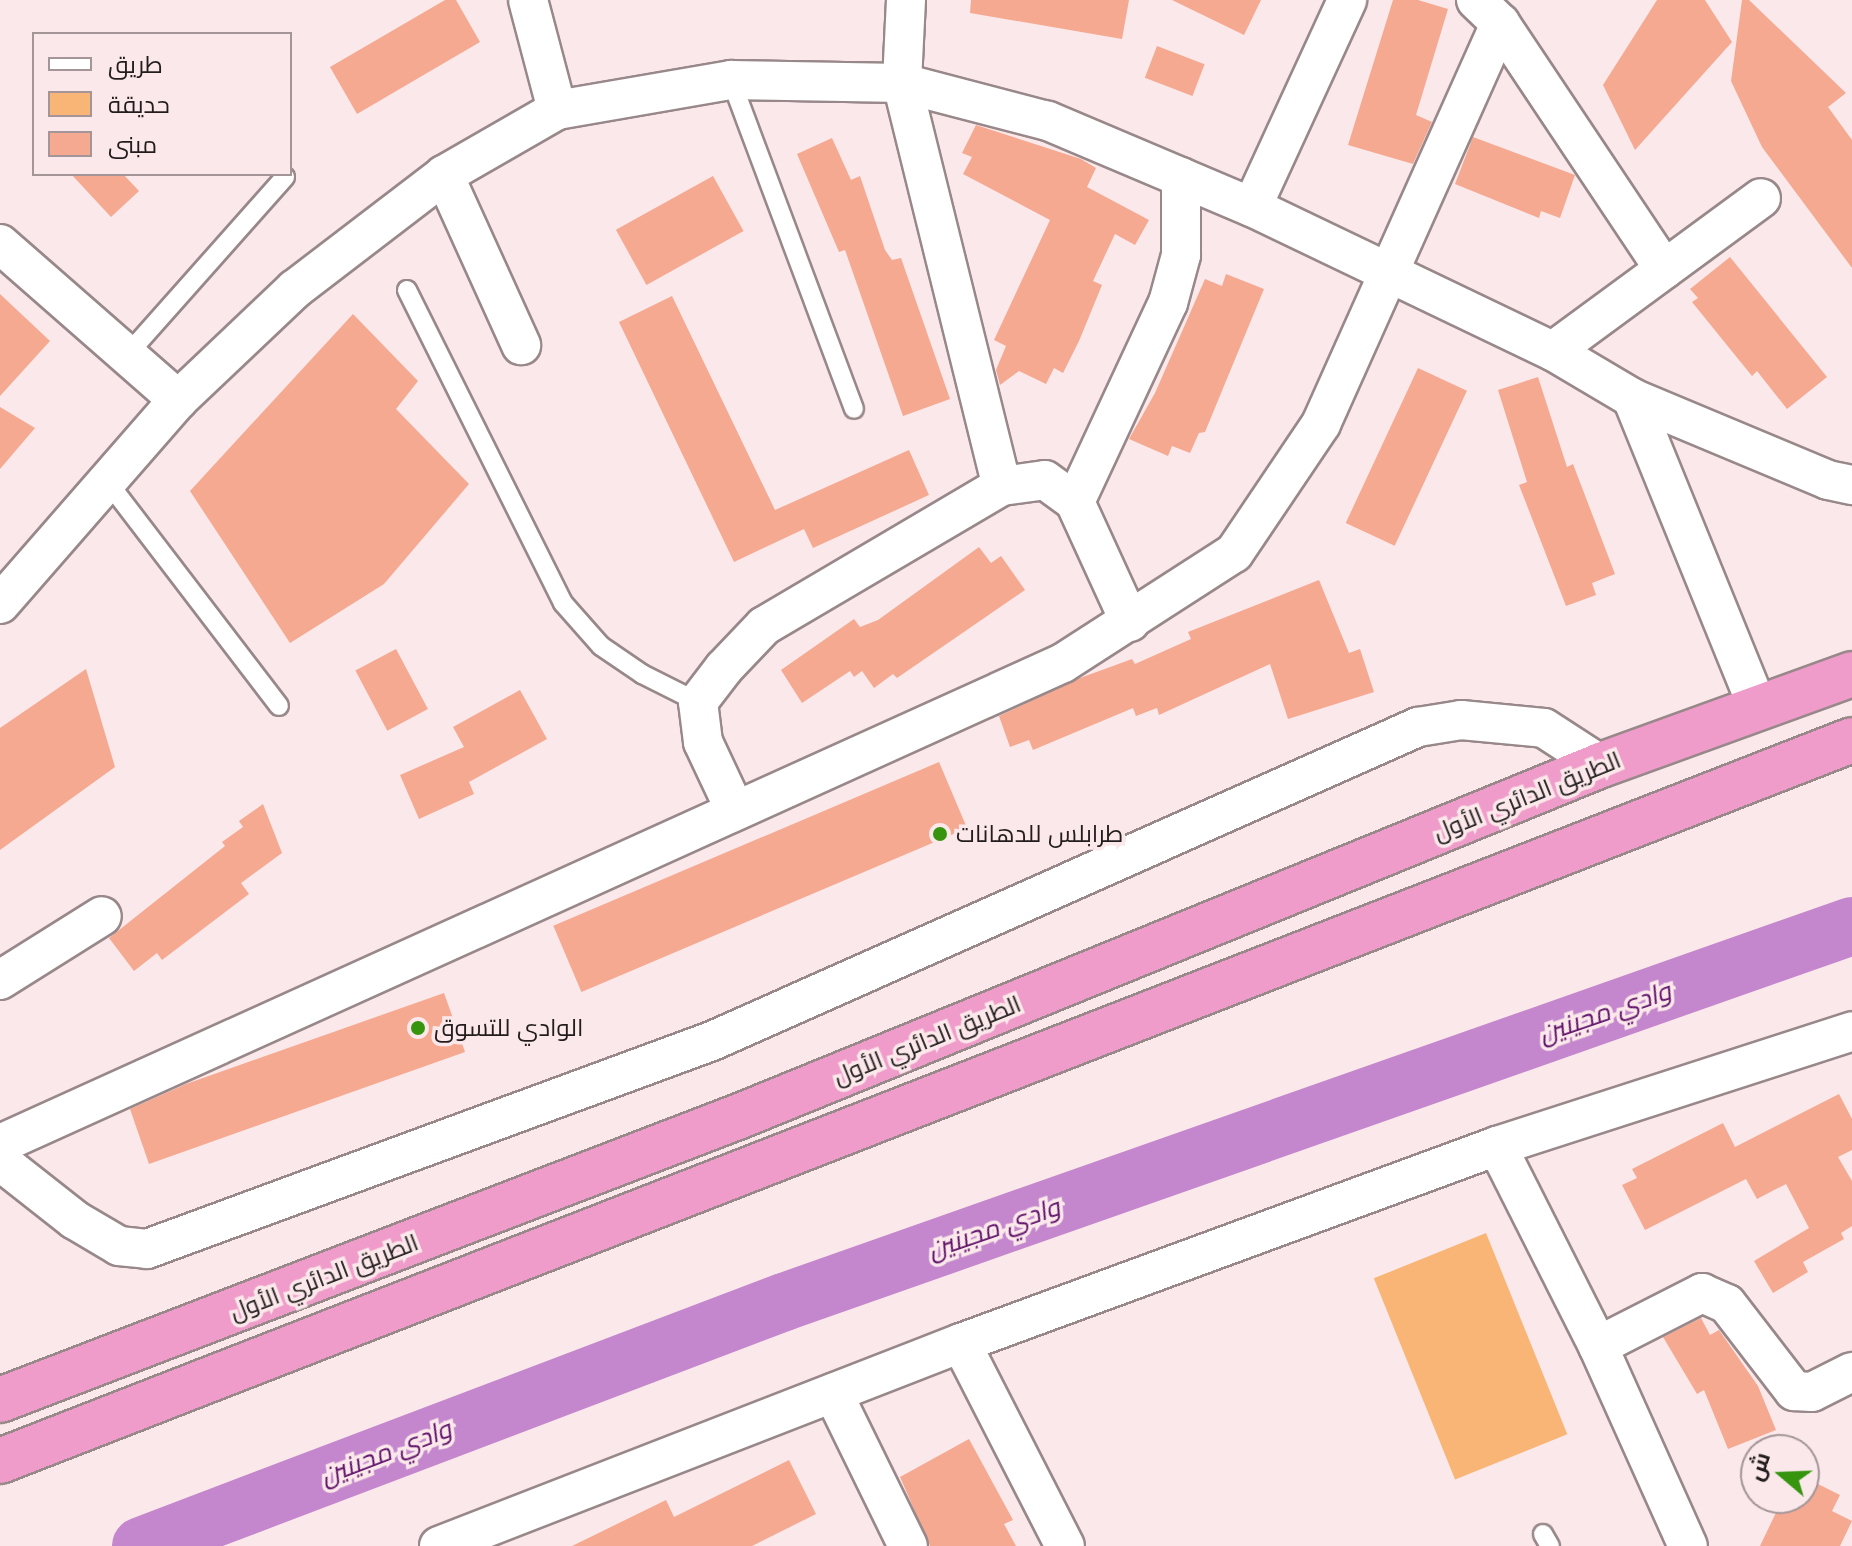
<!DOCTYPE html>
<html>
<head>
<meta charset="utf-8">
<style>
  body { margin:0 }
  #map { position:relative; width:1852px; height:1546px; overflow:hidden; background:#fae8ea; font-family:Helvetica,Cairo,sans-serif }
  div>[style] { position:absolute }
  .green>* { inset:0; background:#f9b576; transform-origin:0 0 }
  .river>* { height:58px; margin:-29px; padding:0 29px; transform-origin:29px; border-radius:29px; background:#c487cd }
  .building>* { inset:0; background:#f5a991; transform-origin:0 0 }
  .roads { filter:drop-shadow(2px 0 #98888a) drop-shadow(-2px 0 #98888a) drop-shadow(0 2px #98888a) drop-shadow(0 -2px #98888a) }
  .service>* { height:18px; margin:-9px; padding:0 9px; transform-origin:9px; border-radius:9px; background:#fff }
  .minor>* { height:38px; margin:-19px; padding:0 19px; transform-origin:19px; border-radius:19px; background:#fff }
  .trunk>* { height:44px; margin:-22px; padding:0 22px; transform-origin:22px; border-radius:22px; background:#f09cca }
  .dots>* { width:22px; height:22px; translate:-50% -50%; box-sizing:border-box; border:4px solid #fae8ea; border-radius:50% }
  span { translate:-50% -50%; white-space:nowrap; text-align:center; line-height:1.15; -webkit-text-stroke:7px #fae8ea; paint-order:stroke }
  .street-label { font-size:24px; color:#221c1d }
  .poi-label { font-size:24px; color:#221c1d }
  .left { translate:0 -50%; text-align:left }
  .water-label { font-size:26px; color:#5e1169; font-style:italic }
  .legend { position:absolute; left:32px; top:32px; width:260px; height:144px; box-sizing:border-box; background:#fae8ea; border:2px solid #a49698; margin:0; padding:10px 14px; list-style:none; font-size:24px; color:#221c1d }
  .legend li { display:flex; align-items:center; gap:16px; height:40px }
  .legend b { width:40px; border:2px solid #a49698 }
  .north { position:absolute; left:1740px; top:1434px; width:80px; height:80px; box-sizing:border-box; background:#fae8ea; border:2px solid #a49698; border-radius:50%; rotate:289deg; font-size:22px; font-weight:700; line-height:32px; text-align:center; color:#221c1d }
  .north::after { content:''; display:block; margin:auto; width:28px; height:36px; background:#36940f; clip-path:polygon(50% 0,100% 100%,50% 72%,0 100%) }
</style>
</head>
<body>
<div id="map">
  <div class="green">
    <div style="left:1486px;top:1233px;width:217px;height:121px;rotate:68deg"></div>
  </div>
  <div class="river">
    <div style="left:141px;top:1546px;width:688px;rotate:-20.78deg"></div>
    <div style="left:784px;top:1302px;width:1132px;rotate:-19.4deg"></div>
  </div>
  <div class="building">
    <div style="clip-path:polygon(445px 0,456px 0,480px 42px,357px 114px,330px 67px)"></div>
    <div style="clip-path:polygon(971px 0,1129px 0,1122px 39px,970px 13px)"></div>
    <div style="clip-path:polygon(1172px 0,1261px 0,1244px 35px)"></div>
    <div style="clip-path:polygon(1393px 0,1418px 0,1448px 9px,1416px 115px,1432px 122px,1413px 164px,1348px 145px)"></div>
    <div style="clip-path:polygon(1657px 0,1705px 0,1732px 42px,1635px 150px,1603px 85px)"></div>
    <div style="clip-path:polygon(1742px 0,1749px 0,1846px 93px,1828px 107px,1852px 140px,1852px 268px,1762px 147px,1731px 81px)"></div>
    <div style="left:1157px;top:46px;width:51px;height:34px;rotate:21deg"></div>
    <div style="clip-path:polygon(976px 125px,1081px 159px,1096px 168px,1087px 187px,1149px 220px,1135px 245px,1115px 234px,1093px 281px,1102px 285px,1079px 341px,1063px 373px,1054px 368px,1046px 384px,1019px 371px,1000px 385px,996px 370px,1006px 346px,994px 340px,1050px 220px,963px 174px,972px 157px,962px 153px)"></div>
    <div style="clip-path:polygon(1473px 137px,1575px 175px,1560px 218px,1541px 211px,1539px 218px,1455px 184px)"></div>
    <div style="clip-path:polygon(832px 138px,851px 180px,860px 176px,885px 250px,892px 260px,901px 258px,950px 399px,903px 416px,845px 250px,839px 252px,797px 154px)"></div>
    <div style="clip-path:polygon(71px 174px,123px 174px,139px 191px,111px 217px)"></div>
    <div style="left:713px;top:176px;width:63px;height:111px;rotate:61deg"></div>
    <div style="clip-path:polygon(1730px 257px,1827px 377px,1787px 409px,1757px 371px,1752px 376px,1692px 302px,1698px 298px,1690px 289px)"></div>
    <div style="clip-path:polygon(1226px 274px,1264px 289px,1205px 432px,1199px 433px,1190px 453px,1172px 446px,1168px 456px,1129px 439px,1155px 393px,1205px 279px,1222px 286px)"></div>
    <div style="clip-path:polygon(0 294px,50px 341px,0 396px)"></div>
    <div style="clip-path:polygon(672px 296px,775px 510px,909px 450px,929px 495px,813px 548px,804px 529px,734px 562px,619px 322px)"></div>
    <div style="clip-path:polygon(353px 314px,418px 381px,396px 409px,469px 484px,384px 584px,290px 643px,190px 491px)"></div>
    <div style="left:1418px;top:368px;width:54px;height:171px;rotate:25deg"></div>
    <div style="clip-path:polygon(1538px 377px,1567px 467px,1573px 464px,1615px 574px,1592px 583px,1596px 595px,1566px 606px,1519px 485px,1527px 482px,1498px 390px)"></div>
    <div style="clip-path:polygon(0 407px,35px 428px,0 469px)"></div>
    <div style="clip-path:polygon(979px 547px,991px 563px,1001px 556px,1025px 590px,897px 678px,893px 674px,874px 688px,862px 671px,854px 677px,850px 671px,802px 703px,781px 670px,854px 619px,860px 627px,878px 620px)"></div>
    <div style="clip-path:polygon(1319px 580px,1349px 653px,1360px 649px,1374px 692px,1288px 719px,1270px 664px,1159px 715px,1157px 708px,1136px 716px,1133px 708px,1033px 750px,1029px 740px,1010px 747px,999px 716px,1080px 678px,1132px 659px,1135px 664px,1191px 639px,1188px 632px)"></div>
    <div style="left:396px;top:649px;width:68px;height:46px;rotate:62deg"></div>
    <div style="clip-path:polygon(86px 669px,115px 767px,0 850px,0 728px)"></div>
    <div style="clip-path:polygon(520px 690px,547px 739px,469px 782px,474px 794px,419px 819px,400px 775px,464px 747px,453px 727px)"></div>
    <div style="left:939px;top:762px;width:72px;height:419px;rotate:67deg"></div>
    <div style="clip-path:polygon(263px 804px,282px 853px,241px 883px,249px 894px,162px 960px,157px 953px,134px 971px,109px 938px,225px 846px,222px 842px,243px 827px,239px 821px)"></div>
    <div style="clip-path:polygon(444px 993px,465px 1052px,149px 1164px,130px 1109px,186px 1084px)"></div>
    <div style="clip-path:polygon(1839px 1094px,1852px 1119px,1852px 1150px,1838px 1157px,1852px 1181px,1852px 1226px,1841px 1233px,1844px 1239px,1803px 1262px,1808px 1272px,1773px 1293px,1754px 1261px,1809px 1228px,1786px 1184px,1757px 1199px,1746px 1179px,1645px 1230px,1622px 1185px,1637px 1178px,1632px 1169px,1723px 1123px,1735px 1147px)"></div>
    <div style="clip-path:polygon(1701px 1318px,1710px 1335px,1719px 1330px,1758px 1386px,1776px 1430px,1728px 1449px,1704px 1390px,1697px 1394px,1663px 1337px)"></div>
    <div style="clip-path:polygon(969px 1439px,1013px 1520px,1004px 1524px,1016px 1546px,930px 1546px,900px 1477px)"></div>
    <div style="clip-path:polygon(789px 1460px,816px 1514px,752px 1546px,572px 1546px,666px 1500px,674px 1517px)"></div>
    <div style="clip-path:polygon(1804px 1477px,1840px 1495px,1832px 1511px,1852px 1521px,1840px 1546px,1760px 1546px,1783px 1498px,1804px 1498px)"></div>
  </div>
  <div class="roads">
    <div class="service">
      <div style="left:731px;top:80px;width:351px;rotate:69.5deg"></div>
      <div style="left:407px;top:290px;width:350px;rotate:63.5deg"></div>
      <div style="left:563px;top:603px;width:57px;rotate:48.5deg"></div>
      <div style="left:601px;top:646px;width:50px;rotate:34.3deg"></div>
      <div style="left:642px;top:674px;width:63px;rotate:26.6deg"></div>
      <div style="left:127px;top:355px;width:238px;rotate:-48.4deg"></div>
      <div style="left:107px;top:481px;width:283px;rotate:52.6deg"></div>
      <div style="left:1543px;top:1534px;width:14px;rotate:60deg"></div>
    </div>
    <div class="minor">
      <div style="left:528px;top:0;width:114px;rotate:75.2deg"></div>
      <div style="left:906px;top:0;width:83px;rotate:92.8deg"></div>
      <div style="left:902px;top:83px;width:415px;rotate:76.1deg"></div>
      <div style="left:1476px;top:0;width:33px;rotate:44deg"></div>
      <div style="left:1500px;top:23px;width:296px;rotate:56.3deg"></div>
      <div style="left:444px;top:175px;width:187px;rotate:65.6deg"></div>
      <div style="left:1252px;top:207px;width:228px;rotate:-65.3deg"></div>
      <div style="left:0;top:244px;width:237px;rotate:41.2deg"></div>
      <div style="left:1553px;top:351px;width:258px;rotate:-36.3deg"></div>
      <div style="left:1632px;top:398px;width:332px;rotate:67.9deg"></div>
      <div style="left:1075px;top:502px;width:220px;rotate:-65deg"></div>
      <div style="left:1168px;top:303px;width:50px;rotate:-74.8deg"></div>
      <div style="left:1181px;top:255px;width:78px;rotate:-90deg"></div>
      <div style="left:0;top:604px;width:271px;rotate:-48.9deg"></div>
      <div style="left:178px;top:400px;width:161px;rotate:-43.5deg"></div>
      <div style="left:295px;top:289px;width:188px;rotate:-37.4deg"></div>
      <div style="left:444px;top:175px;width:130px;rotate:-29.9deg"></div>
      <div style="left:557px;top:110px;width:177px;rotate:-9.8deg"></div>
      <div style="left:731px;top:80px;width:171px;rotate:1deg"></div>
      <div style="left:902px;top:83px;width:151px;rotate:14.6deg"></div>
      <div style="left:1048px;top:121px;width:221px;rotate:22.9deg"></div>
      <div style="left:1252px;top:207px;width:334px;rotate:25.6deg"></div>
      <div style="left:1553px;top:351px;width:92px;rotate:30.7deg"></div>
      <div style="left:1632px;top:398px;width:212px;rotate:22.7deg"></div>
      <div style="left:1828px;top:480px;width:25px;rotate:12deg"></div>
      <div style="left:734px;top:808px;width:73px;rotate:-115.2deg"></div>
      <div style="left:703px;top:742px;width:40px;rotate:-97.1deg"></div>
      <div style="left:698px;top:702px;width:43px;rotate:-52.6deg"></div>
      <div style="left:724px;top:668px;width:58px;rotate:-46.4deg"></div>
      <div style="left:764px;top:626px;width:276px;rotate:-30.5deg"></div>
      <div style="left:1002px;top:486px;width:43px;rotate:-7.9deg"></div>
      <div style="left:1045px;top:480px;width:37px;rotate:36deg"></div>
      <div style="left:1075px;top:502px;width:132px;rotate:65.4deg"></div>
      <div style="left:0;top:980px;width:120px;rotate:-32.1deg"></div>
      <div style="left:0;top:1144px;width:1167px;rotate:-24.35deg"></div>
      <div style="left:1063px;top:663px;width:203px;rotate:-32.8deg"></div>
      <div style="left:1234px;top:553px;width:156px;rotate:-56deg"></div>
      <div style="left:1321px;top:424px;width:439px;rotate:-65.9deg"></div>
      <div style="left:1497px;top:1146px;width:224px;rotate:63.2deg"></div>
      <div style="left:1598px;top:1346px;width:219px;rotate:65.8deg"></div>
      <div style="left:0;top:1161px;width:95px;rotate:38.2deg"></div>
      <div style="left:75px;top:1220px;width:51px;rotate:30.6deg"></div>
      <div style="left:119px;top:1246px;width:28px;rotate:6deg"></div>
      <div style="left:147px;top:1249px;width:602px;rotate:-20.21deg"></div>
      <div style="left:712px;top:1041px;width:773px;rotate:-23.98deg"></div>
      <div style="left:1418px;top:727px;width:44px;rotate:-9.2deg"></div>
      <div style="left:1461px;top:720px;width:83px;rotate:5.5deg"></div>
      <div style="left:1544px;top:728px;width:68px;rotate:33deg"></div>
      <div style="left:961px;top:1343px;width:228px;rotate:62.9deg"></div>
      <div style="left:1598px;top:1346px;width:117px;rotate:-27deg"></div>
      <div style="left:1702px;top:1293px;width:27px;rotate:24deg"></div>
      <div style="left:1727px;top:1304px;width:110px;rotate:52.4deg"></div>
      <div style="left:1794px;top:1391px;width:18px;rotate:3deg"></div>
      <div style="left:1812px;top:1392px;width:45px;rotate:-26.6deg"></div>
      <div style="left:833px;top:1393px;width:170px;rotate:63.9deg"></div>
      <div style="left:439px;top:1546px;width:560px;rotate:-21.25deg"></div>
      <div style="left:961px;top:1343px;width:571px;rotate:-20.18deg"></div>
      <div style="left:1497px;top:1146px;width:373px;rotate:-17.9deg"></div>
    </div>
    <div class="trunk">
      <div style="left:0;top:1400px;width:793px;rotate:-21deg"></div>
      <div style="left:740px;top:1116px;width:930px;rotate:-22.18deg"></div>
      <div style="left:1601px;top:765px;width:267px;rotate:-19.9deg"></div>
      <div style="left:0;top:1461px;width:1987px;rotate:-21.27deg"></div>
    </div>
  </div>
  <div class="dots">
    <div style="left:940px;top:834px;background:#36940f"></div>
    <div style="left:418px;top:1028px;background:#36940f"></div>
  </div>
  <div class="street-label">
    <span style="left:1527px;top:796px;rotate:-22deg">الطريق الدائري الأول</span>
    <span style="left:927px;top:1040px;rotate:-22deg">الطريق الدائري الأول</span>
    <span style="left:324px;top:1277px;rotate:-21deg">الطريق الدائري الأول</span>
  </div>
  <div class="poi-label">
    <span class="left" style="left:956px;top:834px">طرابلس للدهانات</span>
    <span class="left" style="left:434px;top:1028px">الوادي للتسوق</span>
  </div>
  <div class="water-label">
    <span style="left:1605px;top:1013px;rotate:-19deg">وادي مجينين</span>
    <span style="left:994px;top:1229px;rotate:-19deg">وادي مجينين</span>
    <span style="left:386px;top:1453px;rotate:-21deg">وادي مجينين</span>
  </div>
  <ul class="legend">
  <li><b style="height:10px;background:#fff"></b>طريق</li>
  <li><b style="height:22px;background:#f9b576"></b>حديقة</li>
  <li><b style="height:22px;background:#f5a991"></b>مبنى</li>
  </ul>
  <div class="north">ش</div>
</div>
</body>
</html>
